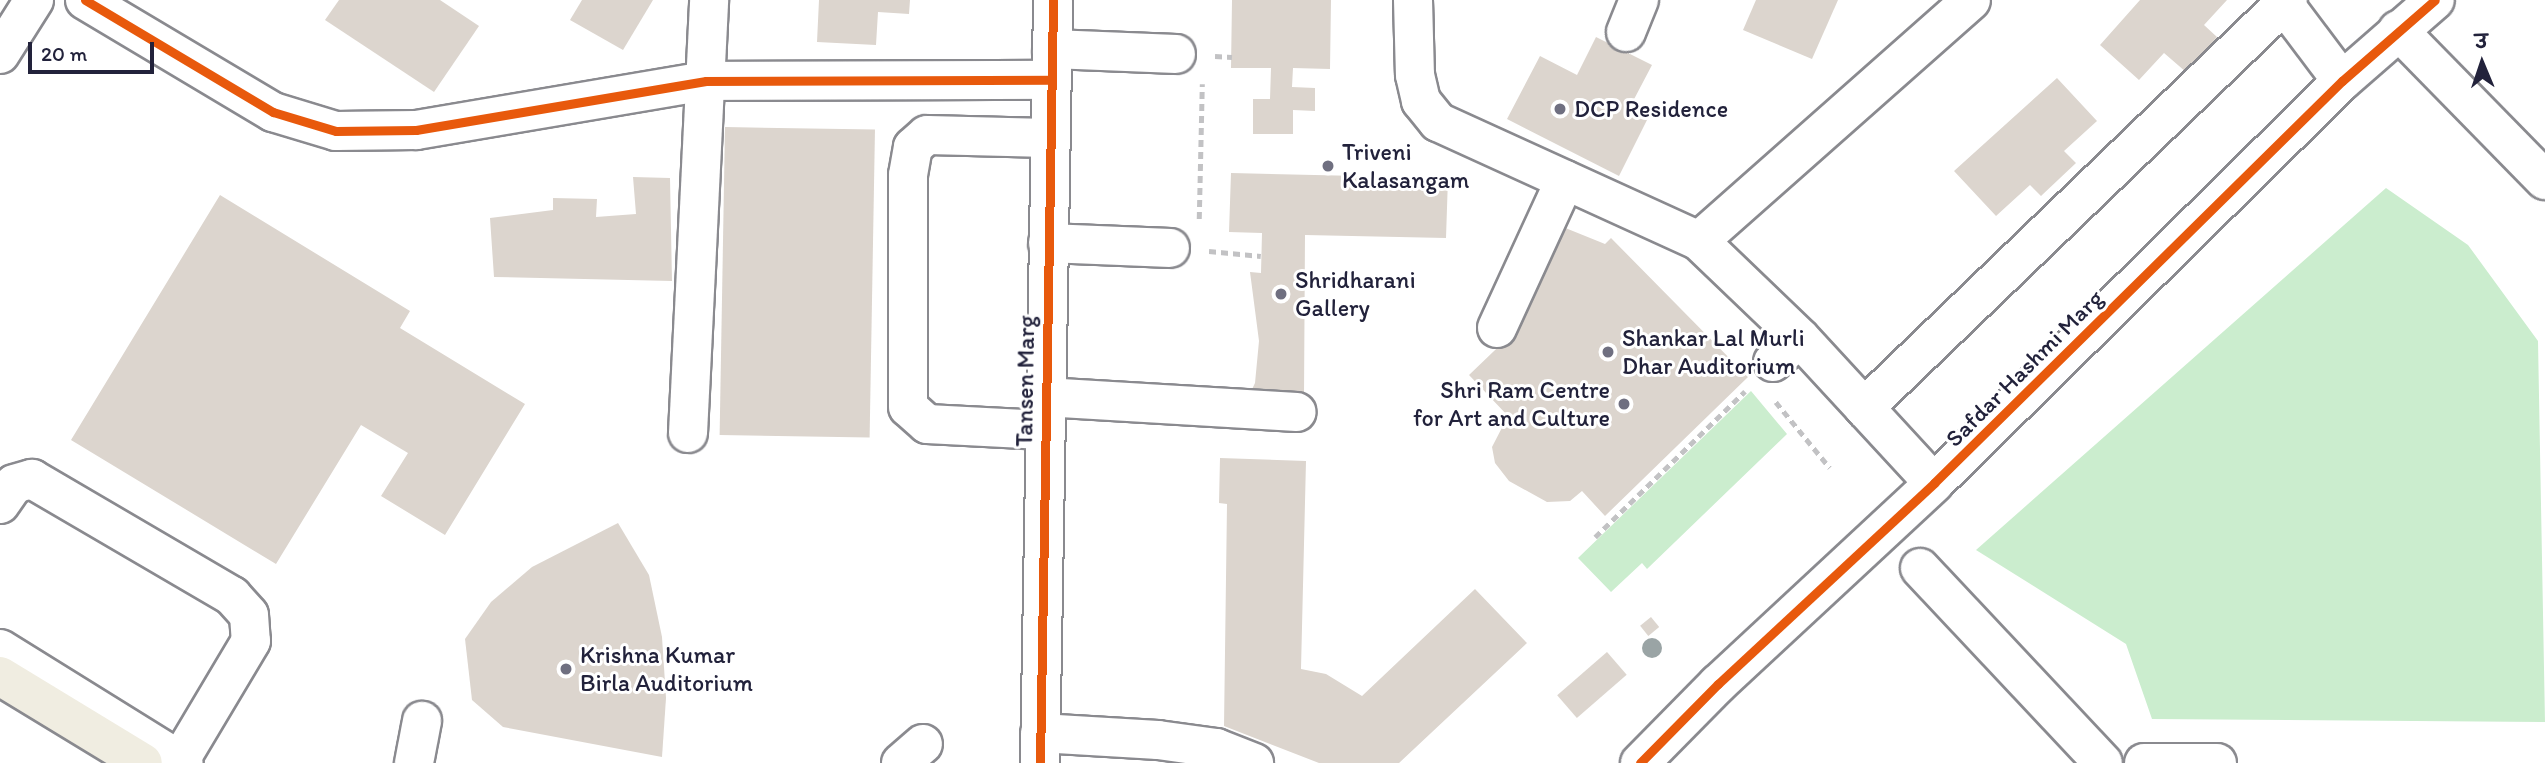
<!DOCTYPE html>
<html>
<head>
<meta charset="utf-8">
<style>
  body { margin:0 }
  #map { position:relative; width:2545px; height:763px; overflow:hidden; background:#fff; font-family:Itim,"Playpen Sans Deva",sans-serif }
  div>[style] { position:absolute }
  .green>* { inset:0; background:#cbedce }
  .building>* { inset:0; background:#dcd5ce; transform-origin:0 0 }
  .path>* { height:4.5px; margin-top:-2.25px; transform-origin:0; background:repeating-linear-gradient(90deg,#c2c2c4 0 7px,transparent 0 12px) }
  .roads { filter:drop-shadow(2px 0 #8a8a8f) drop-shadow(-2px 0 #8a8a8f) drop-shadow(0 2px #8a8a8f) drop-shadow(0 -2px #8a8a8f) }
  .minor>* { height:38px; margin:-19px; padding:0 19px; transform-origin:19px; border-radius:19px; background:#fff }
  .major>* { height:38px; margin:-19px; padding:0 19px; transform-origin:19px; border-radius:19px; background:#f0ede1 }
  .cycleway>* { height:9px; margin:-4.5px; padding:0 4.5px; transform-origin:4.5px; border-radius:4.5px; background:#e8590c }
  .trees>* { width:20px; height:20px; margin:-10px; border-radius:50%; background:#9aa4a5 }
  .dots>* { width:19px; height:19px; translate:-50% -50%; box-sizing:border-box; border:4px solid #fff; border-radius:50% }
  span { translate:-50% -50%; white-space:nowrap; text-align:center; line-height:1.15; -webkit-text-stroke:6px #fff; paint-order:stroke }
  .poi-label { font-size:24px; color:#22223b }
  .left { translate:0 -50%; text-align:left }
  .right { translate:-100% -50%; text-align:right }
  .street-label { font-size:24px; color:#22223b }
  .north { position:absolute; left:2447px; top:28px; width:70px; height:70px; -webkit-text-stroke:5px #fff; paint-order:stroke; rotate:358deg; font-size:19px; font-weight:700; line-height:28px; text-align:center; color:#22223b }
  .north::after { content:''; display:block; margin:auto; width:24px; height:32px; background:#22223b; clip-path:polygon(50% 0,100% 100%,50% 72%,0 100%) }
  .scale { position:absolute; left:28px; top:42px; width:126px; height:32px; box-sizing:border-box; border:4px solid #22223b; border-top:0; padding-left:9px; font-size:21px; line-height:24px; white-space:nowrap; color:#22223b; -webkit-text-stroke:5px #fff; paint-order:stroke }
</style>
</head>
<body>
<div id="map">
  <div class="green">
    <div style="clip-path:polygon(2386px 188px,2468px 245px,2538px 341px,2545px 722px,2152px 719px,2126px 644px,1976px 550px)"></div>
    <div style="clip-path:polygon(1751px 391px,1787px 434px,1647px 569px,1642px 563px,1611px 592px,1578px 558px)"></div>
  </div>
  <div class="building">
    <div style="clip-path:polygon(339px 0,440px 0,479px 26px,434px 92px,325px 20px)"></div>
    <div style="clip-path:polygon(582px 0,653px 0,623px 50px,570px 20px)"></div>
    <div style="clip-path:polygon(819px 0,910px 0,909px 14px,878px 12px,876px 45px,817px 42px)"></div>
    <div style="clip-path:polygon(1232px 0,1331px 0,1330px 69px,1293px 68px,1292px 87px,1315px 88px,1315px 111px,1293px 110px,1293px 134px,1253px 134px,1253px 99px,1270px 99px,1271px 68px,1231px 68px)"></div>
    <div style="clip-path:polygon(1756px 0,1838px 0,1812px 59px,1743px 30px)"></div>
    <div style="clip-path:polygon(2140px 0,2227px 0,2204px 25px,2217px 37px,2186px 72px,2164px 53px,2139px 80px,2100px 45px)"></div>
    <div style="clip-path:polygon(1596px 37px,1652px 65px,1631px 105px,1650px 114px,1619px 176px,1507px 119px,1540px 56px,1577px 75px)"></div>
    <div style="clip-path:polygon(2057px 78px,2097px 121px,2064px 151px,2076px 163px,2041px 196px,2030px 185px,1996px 216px,1954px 171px)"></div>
    <div style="left:725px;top:127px;width:150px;height:308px;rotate:1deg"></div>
    <div style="clip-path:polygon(1231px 173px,1448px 178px,1446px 238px,1305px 235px,1304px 398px,1247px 400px,1255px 383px,1259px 341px,1250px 272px,1261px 273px,1262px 233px,1229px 232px)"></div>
    <div style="clip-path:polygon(633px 177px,670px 178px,672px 281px,494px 277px,490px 218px,553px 210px,553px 198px,597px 199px,596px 217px,636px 214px)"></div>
    <div style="clip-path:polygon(220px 195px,410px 311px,400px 328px,525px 404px,445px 535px,381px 496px,408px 453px,361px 425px,276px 564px,71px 440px)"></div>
    <div style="clip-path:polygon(1558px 225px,1605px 244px,1611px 238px,1748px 377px,1605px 516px,1582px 491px,1570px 501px,1547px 502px,1509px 481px,1495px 463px,1492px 447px,1508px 416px,1469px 375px,1518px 328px)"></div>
    <div style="clip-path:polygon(1220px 458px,1306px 461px,1301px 669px,1326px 674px,1362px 696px,1475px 589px,1527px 643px,1399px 763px,1319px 763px,1224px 726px,1227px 504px,1219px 503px)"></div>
    <div style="clip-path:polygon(618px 523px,649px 575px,662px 637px,666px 698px,662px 757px,503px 727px,472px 700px,465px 639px,491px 602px,532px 567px)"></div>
    <div style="left:1651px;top:617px;width:13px;height:14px;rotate:51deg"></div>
    <div style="left:1607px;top:652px;width:30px;height:66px;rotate:49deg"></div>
  </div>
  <div class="path">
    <div style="left:1215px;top:56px;width:17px;rotate:3deg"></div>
    <div style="left:1199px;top:219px;width:135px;rotate:-88.7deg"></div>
    <div style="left:1209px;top:251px;width:52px;rotate:5.5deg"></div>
    <div style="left:1776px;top:402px;width:85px;rotate:50.7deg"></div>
    <div style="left:1595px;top:537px;width:209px;rotate:-44.2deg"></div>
  </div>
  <div class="roads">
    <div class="minor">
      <div style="left:85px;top:0;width:219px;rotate:30.8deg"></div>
      <div style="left:273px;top:112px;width:66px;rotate:16.8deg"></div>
      <div style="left:336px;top:131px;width:80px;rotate:-0.7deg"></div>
      <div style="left:416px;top:130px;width:294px;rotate:-9.6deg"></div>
      <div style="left:706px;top:81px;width:345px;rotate:-0.2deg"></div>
      <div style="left:1413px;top:0;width:75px;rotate:88.5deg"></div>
      <div style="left:1415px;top:75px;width:27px;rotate:77deg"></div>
      <div style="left:1421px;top:101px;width:27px;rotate:51deg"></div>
      <div style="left:1438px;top:122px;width:287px;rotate:24.5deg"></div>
      <div style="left:1699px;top:241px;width:140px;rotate:43.8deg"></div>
      <div style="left:1800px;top:338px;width:197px;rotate:47.3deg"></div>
      <div style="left:2284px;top:4px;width:96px;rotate:53deg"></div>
      <div style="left:2398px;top:30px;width:210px;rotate:45.6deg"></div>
      <div style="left:1626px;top:32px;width:35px;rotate:-68deg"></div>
      <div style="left:1052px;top:49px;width:124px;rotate:2.3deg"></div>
      <div style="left:0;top:54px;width:64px;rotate:-57.8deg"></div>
      <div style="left:1699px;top:241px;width:363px;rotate:-41.5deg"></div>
      <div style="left:1048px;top:243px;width:122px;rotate:2.3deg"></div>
      <div style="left:1497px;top:328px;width:163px;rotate:-65.3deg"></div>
      <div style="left:1773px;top:362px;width:36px;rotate:-42deg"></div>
      <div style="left:1044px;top:397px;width:253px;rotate:3.4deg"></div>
      <div style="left:1864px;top:408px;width:588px;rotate:-43.9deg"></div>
      <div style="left:1043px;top:430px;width:116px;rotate:-177deg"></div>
      <div style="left:927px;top:424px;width:25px;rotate:-138deg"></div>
      <div style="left:908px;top:407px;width:232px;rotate:-90deg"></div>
      <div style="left:908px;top:175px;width:28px;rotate:-80deg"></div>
      <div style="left:913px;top:147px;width:18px;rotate:-41deg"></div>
      <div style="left:927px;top:135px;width:122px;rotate:1.4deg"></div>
      <div style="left:688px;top:433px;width:434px;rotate:-87.2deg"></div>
      <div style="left:0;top:504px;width:24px;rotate:-55deg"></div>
      <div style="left:14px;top:484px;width:19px;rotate:-16deg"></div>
      <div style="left:32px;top:479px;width:232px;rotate:30.3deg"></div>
      <div style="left:232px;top:596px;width:25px;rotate:48deg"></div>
      <div style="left:249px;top:615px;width:26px;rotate:86deg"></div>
      <div style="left:251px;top:641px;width:139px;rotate:120.8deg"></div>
      <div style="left:1920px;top:568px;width:267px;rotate:46.8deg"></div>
      <div style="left:0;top:649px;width:216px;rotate:31.8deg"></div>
      <div style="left:1040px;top:733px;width:118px;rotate:3.4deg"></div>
      <div style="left:1158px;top:740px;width:59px;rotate:7.9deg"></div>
      <div style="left:1216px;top:748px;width:41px;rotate:21.5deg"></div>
      <div style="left:414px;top:763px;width:43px;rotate:-79.2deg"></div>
      <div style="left:901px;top:763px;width:29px;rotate:-41deg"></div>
      <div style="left:1040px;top:763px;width:763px;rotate:-89.02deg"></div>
      <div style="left:1640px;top:763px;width:111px;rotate:-45.4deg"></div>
      <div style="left:1718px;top:684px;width:295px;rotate:-42.9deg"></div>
      <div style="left:1934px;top:483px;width:573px;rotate:-44.58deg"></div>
      <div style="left:2342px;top:81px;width:123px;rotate:-41.1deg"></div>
      <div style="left:2144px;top:763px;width:73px"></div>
    </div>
    <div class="major">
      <div style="left:0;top:676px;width:167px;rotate:31.3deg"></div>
    </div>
  </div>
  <div class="cycleway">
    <div style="left:85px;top:0;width:219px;rotate:30.8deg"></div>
    <div style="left:273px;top:112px;width:66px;rotate:16.8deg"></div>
    <div style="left:336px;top:131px;width:80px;rotate:-0.7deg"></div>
    <div style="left:416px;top:130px;width:294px;rotate:-9.6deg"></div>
    <div style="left:706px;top:81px;width:345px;rotate:-0.2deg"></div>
    <div style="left:1040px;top:763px;width:763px;rotate:-89.02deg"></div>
    <div style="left:1640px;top:763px;width:111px;rotate:-45.4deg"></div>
    <div style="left:1718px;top:684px;width:295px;rotate:-42.9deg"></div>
    <div style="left:1934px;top:483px;width:573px;rotate:-44.58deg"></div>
    <div style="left:2342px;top:81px;width:123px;rotate:-41.1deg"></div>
  </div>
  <div class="trees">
    <div style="left:1652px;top:648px"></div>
  </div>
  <div class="dots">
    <div style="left:1560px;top:109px;background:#6f6f80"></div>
    <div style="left:1328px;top:166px;background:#6f6f80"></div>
    <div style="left:1281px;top:294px;background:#6f6f80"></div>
    <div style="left:1608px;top:352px;background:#6f6f80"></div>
    <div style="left:1624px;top:404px;background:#6f6f80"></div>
    <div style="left:566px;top:669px;background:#6f6f80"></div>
  </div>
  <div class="poi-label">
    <span class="left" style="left:1574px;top:109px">DCP Residence</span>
    <span class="left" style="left:1342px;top:166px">Triveni<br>Kalasangam</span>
    <span class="left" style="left:1295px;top:294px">Shridharani<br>Gallery</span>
    <span class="left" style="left:1622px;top:352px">Shankar Lal Murli<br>Dhar Auditorium</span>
    <span class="right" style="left:1610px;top:404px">Shri Ram Centre<br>for Art and Culture</span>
    <span class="left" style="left:580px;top:669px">Krishna Kumar<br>Birla Auditorium</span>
  </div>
  <div class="street-label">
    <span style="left:2024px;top:368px;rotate:-45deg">Safdar Hashmi Marg</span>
    <span style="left:1025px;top:381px;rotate:-89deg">Tansen Marg</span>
  </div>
  <div class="north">उ</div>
  <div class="scale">20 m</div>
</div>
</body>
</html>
